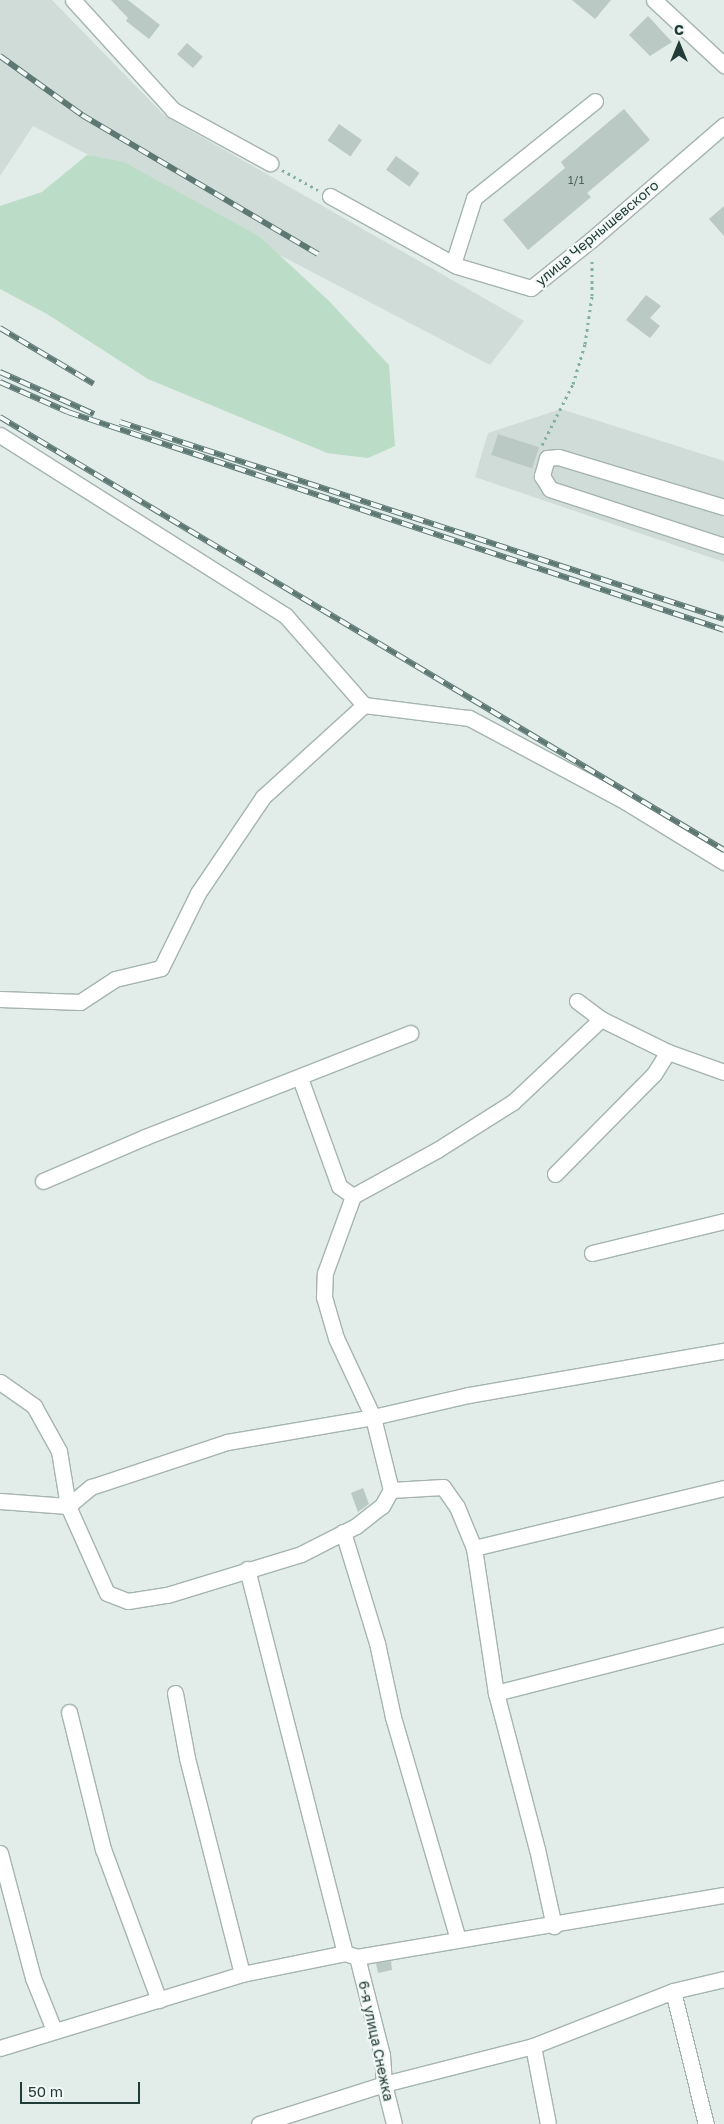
<!DOCTYPE html>
<html>
<head>
<meta charset="utf-8">
<style>
  body { margin:0 }
  #map { position:relative; width:724px; height:2124px; overflow:hidden; background:#e2ece8; font-family:"Golos Text",sans-serif }
  div>[style] { position:absolute }
  .built>* { inset:0; background:#d0dcd7 }
  .green>* { inset:0; background:#bbddc7 }
  .building>* { inset:0; background:#bac9c4; transform-origin:0 0 }
  .path>* { height:3px; margin-top:-1.5px; transform-origin:0; background:repeating-linear-gradient(90deg,#83afa5 0 2.5px,transparent 0 6.5px) }
  .roads { filter:drop-shadow(1px 0 #a5b4b0) drop-shadow(-1px 0 #a5b4b0) drop-shadow(0 1px #a5b4b0) drop-shadow(0 -1px #a5b4b0) }
  .minor>* { height:15px; margin:-7.5px; padding:0 7.5px; transform-origin:7.5px; border-radius:7.5px; background:#fff }
  .rail>* { height:5.5px; margin-top:-2.75px; transform-origin:0; background:repeating-linear-gradient(90deg,#f2f8f6 0 11px,#5d7873 0 22px); box-sizing:border-box; border-block:1px solid #5d7873 }
  span { translate:-50% -50%; white-space:nowrap; text-align:center; line-height:1.15; -webkit-text-stroke:4px #f2f8f6; paint-order:stroke }
  .number-label { font-size:11px; color:#485f5b }
  .number-label span { -webkit-text-stroke-width:0 }
  .street-label { font-size:14px; color:#223c38 }
  .north { position:absolute; left:654px; top:20px; width:50px; height:50px; -webkit-text-stroke:4px #f2f8f6; paint-order:stroke; rotate:0deg; font-size:14px; font-weight:700; line-height:20px; text-align:center; color:#223c38 }
  .north::after { content:''; display:block; margin:auto; width:18px; height:22px; background:#223c38; clip-path:polygon(50% 0,100% 100%,50% 72%,0 100%) }
  .scale { position:absolute; left:20px; top:2082px; width:120px; height:22px; box-sizing:border-box; border:2px solid #223c38; border-top:0; padding-left:6px; font-size:15px; line-height:18px; white-space:nowrap; color:#223c38; -webkit-text-stroke:4px #f2f8f6; paint-order:stroke }
</style>
</head>
<body>
<div id="map">
  <div class="built">
    <div style="clip-path:polygon(0 0,52px 0,165px 116px,524px 321px,490px 365px,33px 126px,0 176px)"></div>
    <div style="clip-path:polygon(561px 409px,724px 461px,724px 562px,475px 477px,488px 433px)"></div>
  </div>
  <div class="green">
    <div style="clip-path:polygon(87px 155px,124px 162px,260px 237px,329px 301px,389px 365px,395px 446px,368px 458px,327px 453px,148px 379px,47px 314px,0 289px,0 206px,42px 192px)"></div>
  </div>
  <div class="building">
    <div style="clip-path:polygon(111px 0,128px 0,160px 25px,149px 39px,126px 21px,128px 18px)"></div>
    <div style="clip-path:polygon(572px 0,611px 0,595px 19px)"></div>
    <div style="clip-path:polygon(648px 16px,672px 42px,650px 56px,629px 35px)"></div>
    <div style="left:187px;top:43px;width:21px;height:15px;rotate:41deg"></div>
    <div style="clip-path:polygon(624px 109px,650px 140px,587px 193px,591px 197px,528px 250px,503px 220px,565px 168px,561px 162px)"></div>
    <div style="left:339px;top:124px;width:28px;height:20px;rotate:35deg"></div>
    <div style="left:396px;top:156px;width:29px;height:17px;rotate:36deg"></div>
    <div style="clip-path:polygon(724px 206px,724px 236px,709px 219px)"></div>
    <div style="clip-path:polygon(646px 295px,661px 306px,650px 318px,660px 326px,650px 338px,626px 320px)"></div>
    <div style="left:498px;top:434px;width:43px;height:22px;rotate:18deg"></div>
    <div style="clip-path:polygon(363px 1488px,369px 1504px,358px 1512px,351px 1493px)"></div>
    <div style="clip-path:polygon(391px 1961px,392px 1970px,378px 1973px,376px 1963px)"></div>
  </div>
  <div class="path">
    <div style="left:282px;top:170px;width:41px;rotate:29.1deg"></div>
    <div style="left:542px;top:445px;width:68px;rotate:-63.1deg"></div>
    <div style="left:573px;top:384px;width:42px;rotate:-73.3deg"></div>
    <div style="left:585px;top:344px;width:49px;rotate:-81.7deg"></div>
    <div style="left:592px;top:296px;width:38px;rotate:-90deg"></div>
  </div>
  <div class="roads">
    <div class="minor">
      <div style="left:73px;top:0;width:149px;rotate:47.7deg"></div>
      <div style="left:173px;top:110px;width:111px;rotate:28.7deg"></div>
      <div style="left:654px;top:0;width:96px;rotate:42.9deg"></div>
      <div style="left:330px;top:196px;width:145px;rotate:28.9deg"></div>
      <div style="left:457px;top:266px;width:77px;rotate:16.6deg"></div>
      <div style="left:531px;top:288px;width:77px;rotate:-38.7deg"></div>
      <div style="left:591px;top:240px;width:176px;rotate:-40.8deg"></div>
      <div style="left:453px;top:264px;width:69px;rotate:-72.3deg"></div>
      <div style="left:474px;top:198px;width:155px;rotate:-38.7deg"></div>
      <div style="left:0;top:435px;width:337px;rotate:32.3deg"></div>
      <div style="left:285px;top:615px;width:120px;rotate:48.7deg"></div>
      <div style="left:364px;top:705px;width:106px;rotate:7.1deg"></div>
      <div style="left:469px;top:718px;width:178px;rotate:28.1deg"></div>
      <div style="left:626px;top:802px;width:115px;rotate:31.5deg"></div>
      <div style="left:724px;top:507px;width:173px;rotate:-163.2deg"></div>
      <div style="left:558px;top:457px;width:11px;rotate:175deg"></div>
      <div style="left:547px;top:458px;width:19px;rotate:106deg"></div>
      <div style="left:542px;top:476px;width:15px;rotate:58deg"></div>
      <div style="left:550px;top:489px;width:183px;rotate:18.1deg"></div>
      <div style="left:0;top:999px;width:80px;rotate:2.1deg"></div>
      <div style="left:80px;top:1002px;width:42px;rotate:-33.3deg"></div>
      <div style="left:115px;top:979px;width:47px;rotate:-13.4deg"></div>
      <div style="left:161px;top:968px;width:84px;rotate:-63.7deg"></div>
      <div style="left:198px;top:893px;width:116px;rotate:-55.9deg"></div>
      <div style="left:263px;top:797px;width:137px;rotate:-42.3deg"></div>
      <div style="left:577px;top:1001px;width:30px;rotate:37deg"></div>
      <div style="left:601px;top:1019px;width:75px;rotate:26.2deg"></div>
      <div style="left:668px;top:1052px;width:59px;rotate:19.7deg"></div>
      <div style="left:300px;top:1078px;width:115px;rotate:70.1deg"></div>
      <div style="left:339px;top:1186px;width:17px;rotate:36deg"></div>
      <div style="left:555px;top:1174px;width:141px;rotate:-45.3deg"></div>
      <div style="left:654px;top:1074px;width:26px;rotate:-58deg"></div>
      <div style="left:43px;top:1181px;width:111px;rotate:-23.3deg"></div>
      <div style="left:145px;top:1137px;width:285px;rotate:-21.4deg"></div>
      <div style="left:592px;top:1253px;width:136px;rotate:-13.6deg"></div>
      <div style="left:0;top:1382px;width:42px;rotate:35.2deg"></div>
      <div style="left:34px;top:1406px;width:51px;rotate:60.9deg"></div>
      <div style="left:59px;top:1451px;width:56px;rotate:80.7deg"></div>
      <div style="left:68px;top:1506px;width:95px;rotate:65.9deg"></div>
      <div style="left:107px;top:1593px;width:22px;rotate:21deg"></div>
      <div style="left:128px;top:1601px;width:39px;rotate:-9deg"></div>
      <div style="left:167px;top:1595px;width:140px;rotate:-17deg"></div>
      <div style="left:301px;top:1554px;width:62px;rotate:-27deg"></div>
      <div style="left:356px;top:1526px;width:33px;rotate:-38deg"></div>
      <div style="left:382px;top:1506px;width:18px;rotate:-61deg"></div>
      <div style="left:391px;top:1490px;width:75px;rotate:-103.9deg"></div>
      <div style="left:373px;top:1417px;width:87px;rotate:-115.1deg"></div>
      <div style="left:336px;top:1338px;width:43px;rotate:-106.3deg"></div>
      <div style="left:324px;top:1297px;width:24px;rotate:-88deg"></div>
      <div style="left:325px;top:1273px;width:82px;rotate:-70deg"></div>
      <div style="left:353px;top:1196px;width:96px;rotate:-28.7deg"></div>
      <div style="left:437px;top:1150px;width:90px;rotate:-32.3deg"></div>
      <div style="left:513px;top:1102px;width:121px;rotate:-43.3deg"></div>
      <div style="left:391px;top:1490px;width:52px;rotate:-3.3deg"></div>
      <div style="left:443px;top:1487px;width:24px;rotate:55deg"></div>
      <div style="left:457px;top:1507px;width:44px;rotate:67.5deg"></div>
      <div style="left:474px;top:1548px;width:147px;rotate:81.4deg"></div>
      <div style="left:496px;top:1693px;width:161px;rotate:75.3deg"></div>
      <div style="left:537px;top:1849px;width:79px;rotate:77.6deg"></div>
      <div style="left:0;top:1501px;width:68px;rotate:4.2deg"></div>
      <div style="left:68px;top:1506px;width:30px;rotate:-40deg"></div>
      <div style="left:91px;top:1487px;width:143px;rotate:-18.3deg"></div>
      <div style="left:227px;top:1442px;width:148px;rotate:-9.7deg"></div>
      <div style="left:373px;top:1417px;width:98px;rotate:-13deg"></div>
      <div style="left:468px;top:1395px;width:260px;rotate:-9.8deg"></div>
      <div style="left:343px;top:1532px;width:116px;rotate:73deg"></div>
      <div style="left:377px;top:1643px;width:76px;rotate:77.8deg"></div>
      <div style="left:393px;top:1717px;width:231px;rotate:73.7deg"></div>
      <div style="left:474px;top:1548px;width:257px;rotate:-13.5deg"></div>
      <div style="left:247px;top:1569px;width:396px;rotate:75.7deg"></div>
      <div style="left:175px;top:1693px;width:66px;rotate:79.5deg"></div>
      <div style="left:187px;top:1758px;width:223px;rotate:75.7deg"></div>
      <div style="left:496px;top:1693px;width:235px;rotate:-14.3deg"></div>
      <div style="left:69px;top:1712px;width:141px;rotate:76.1deg"></div>
      <div style="left:103px;top:1849px;width:161px;rotate:69.7deg"></div>
      <div style="left:0;top:1853px;width:129px;rotate:75.2deg"></div>
      <div style="left:33px;top:1978px;width:56px;rotate:68deg"></div>
      <div style="left:357px;top:1957px;width:101px;rotate:75.7deg"></div>
      <div style="left:382px;top:2055px;width:29px;rotate:86deg"></div>
      <div style="left:384px;top:2084px;width:41px;rotate:76deg"></div>
      <div style="left:673px;top:1991px;width:137px;rotate:76.1deg"></div>
      <div style="left:533px;top:2046px;width:79px;rotate:79.1deg"></div>
      <div style="left:0;top:2048px;width:253px;rotate:-17deg"></div>
      <div style="left:242px;top:1974px;width:105px;rotate:-11.5deg"></div>
      <div style="left:345px;top:1953px;width:13px;rotate:18deg"></div>
      <div style="left:357px;top:1957px;width:372px;rotate:-9.6deg"></div>
      <div style="left:259px;top:2124px;width:131px;rotate:-17.7deg"></div>
      <div style="left:384px;top:2084px;width:154px;rotate:-14.3deg"></div>
      <div style="left:533px;top:2046px;width:150px;rotate:-21.4deg"></div>
      <div style="left:673px;top:1991px;width:52px;rotate:-13.2deg"></div>
    </div>
  </div>
  <div class="rail">
    <div style="left:0;top:56px;width:101px;rotate:35.7deg"></div>
    <div style="left:82px;top:115px;width:274px;rotate:30.5deg"></div>
    <div style="left:0;top:328px;width:109px;rotate:30.8deg"></div>
    <div style="left:0;top:372px;width:103px;rotate:24.1deg"></div>
    <div style="left:0;top:382px;width:74px;rotate:23.8deg"></div>
    <div style="left:68px;top:412px;width:691px;rotate:18.38deg"></div>
    <div style="left:0;top:417px;width:844px;rotate:30.88deg"></div>
    <div style="left:120px;top:422px;width:635px;rotate:18.06deg"></div>
  </div>
  <div class="number-label">
    <span style="left:576px;top:180px">1/1</span>
  </div>
  <div class="street-label">
    <span style="left:597px;top:233px;rotate:-40deg">улица Чернышевского</span>
    <span style="left:376px;top:2041px;rotate:78deg">6-я улица Снежка</span>
  </div>
  <div class="north">С</div>
  <div class="scale">50 m</div>
</div>
</body>
</html>
